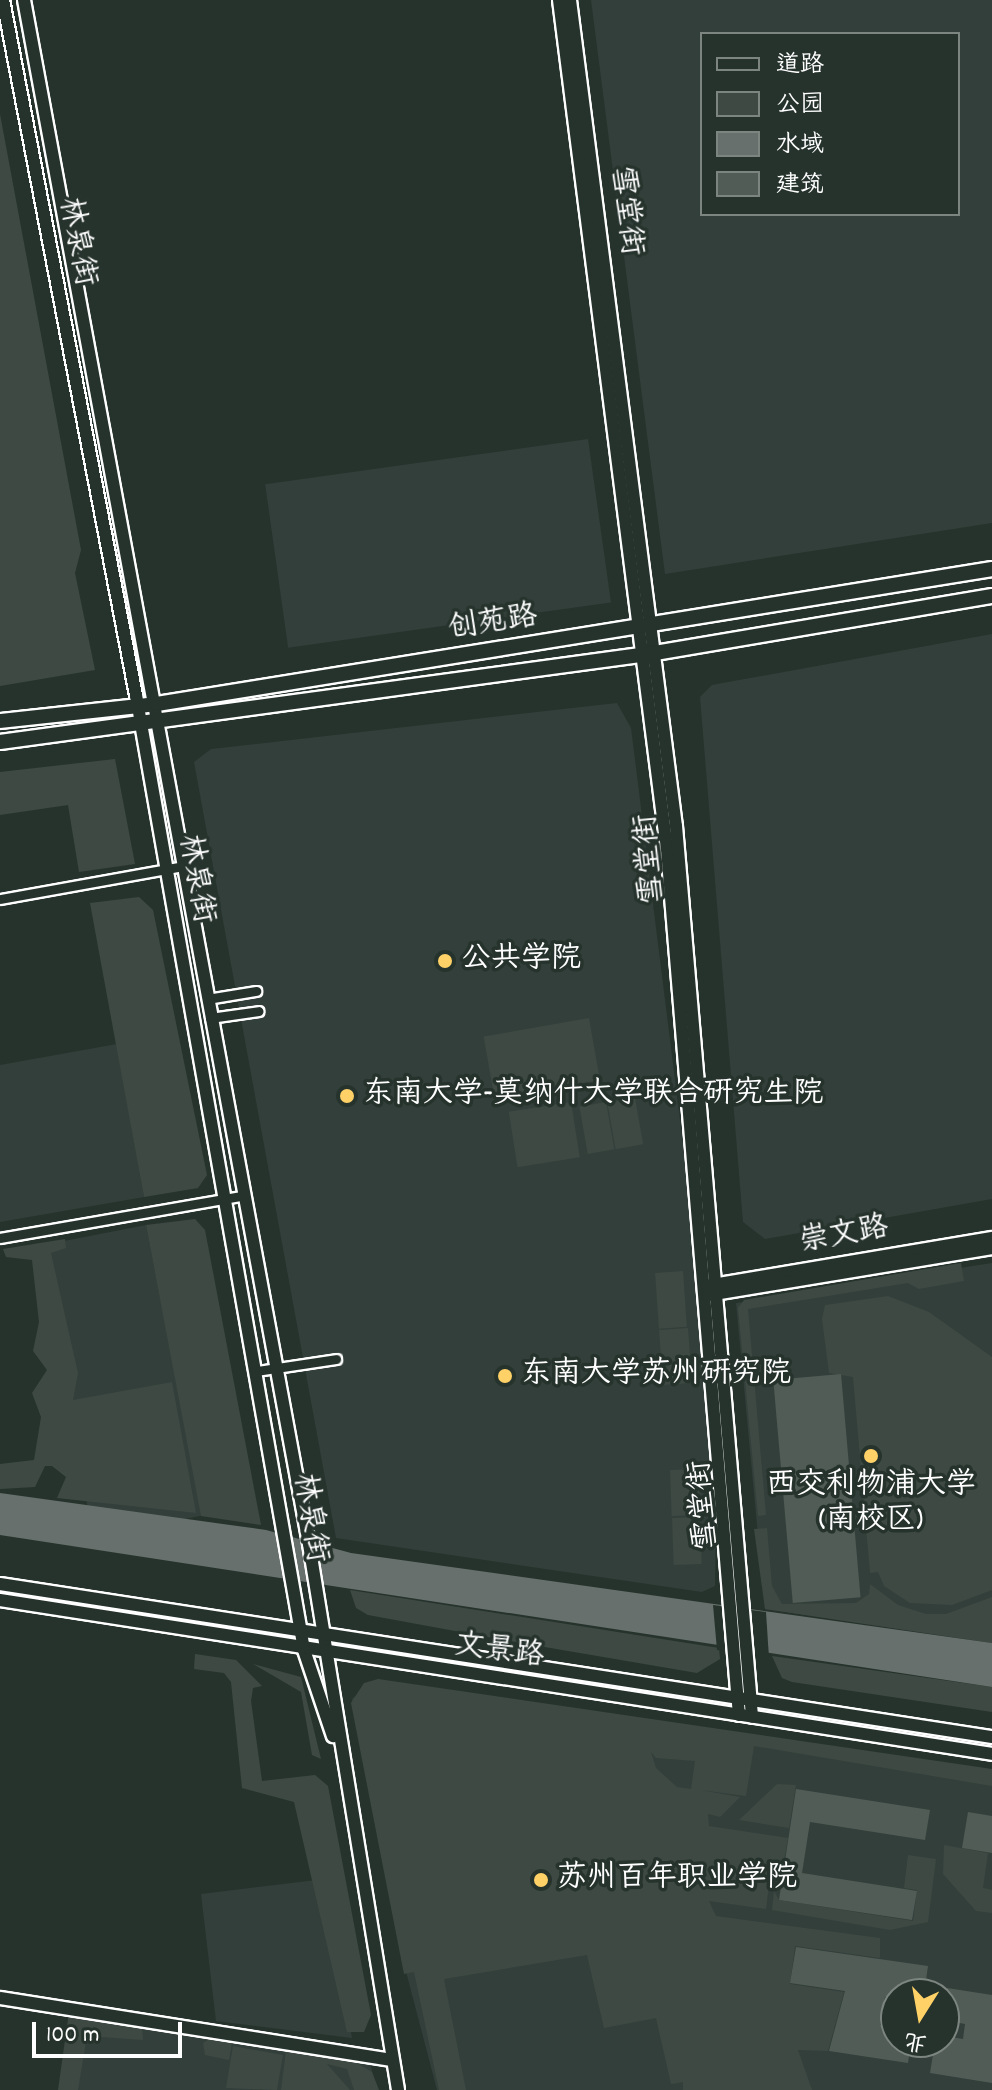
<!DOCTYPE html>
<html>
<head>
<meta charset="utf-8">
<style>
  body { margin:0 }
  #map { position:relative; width:992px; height:2090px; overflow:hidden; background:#26332d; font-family:Dekko,"LXGW WenKai TC",sans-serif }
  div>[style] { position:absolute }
  .built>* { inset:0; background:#333f3a; transform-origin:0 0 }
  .green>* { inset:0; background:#3e4944; transform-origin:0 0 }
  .water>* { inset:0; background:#67706c }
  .pier>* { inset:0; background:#26332d }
  .building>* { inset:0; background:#515c57; transform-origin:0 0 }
  .roads { filter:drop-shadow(2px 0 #fff) drop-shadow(-2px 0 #fff) drop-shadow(0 2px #fff) drop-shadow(0 -2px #fff) }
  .street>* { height:9px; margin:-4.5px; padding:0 4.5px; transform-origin:4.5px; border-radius:4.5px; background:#26332d }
  .secondary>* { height:12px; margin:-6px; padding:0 6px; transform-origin:6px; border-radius:6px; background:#26332d }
  .primary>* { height:14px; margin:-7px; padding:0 7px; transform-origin:7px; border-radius:7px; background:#26332d }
  .dots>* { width:22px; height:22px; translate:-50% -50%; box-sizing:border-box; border:4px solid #26332d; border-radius:50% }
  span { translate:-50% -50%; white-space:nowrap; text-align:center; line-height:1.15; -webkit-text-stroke:7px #26332d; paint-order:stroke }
  .street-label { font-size:30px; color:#fff }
  .poi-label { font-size:30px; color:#fff }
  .left { translate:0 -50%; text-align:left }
  .legend { position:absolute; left:700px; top:32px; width:260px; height:184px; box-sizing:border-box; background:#26332d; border:2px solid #7d8581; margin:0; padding:10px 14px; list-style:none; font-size:24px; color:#fff }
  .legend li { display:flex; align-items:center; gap:16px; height:40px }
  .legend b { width:40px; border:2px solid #7d8581 }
  .north { position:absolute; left:880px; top:1978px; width:80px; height:80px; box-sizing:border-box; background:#26332d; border:2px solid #7d8581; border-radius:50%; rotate:191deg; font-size:22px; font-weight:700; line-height:32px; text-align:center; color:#fff }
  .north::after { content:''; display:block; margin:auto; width:28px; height:36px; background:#ffd166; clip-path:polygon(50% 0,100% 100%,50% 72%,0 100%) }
  .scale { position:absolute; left:32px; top:2022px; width:150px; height:36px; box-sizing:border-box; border:4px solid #fff; border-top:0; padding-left:10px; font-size:24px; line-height:28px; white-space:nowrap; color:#fff; -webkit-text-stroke:6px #26332d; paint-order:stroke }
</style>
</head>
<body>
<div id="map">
  <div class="built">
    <div style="clip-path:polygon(evenodd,591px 0,992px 0,992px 523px,665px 574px,591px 0,702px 34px,958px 34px,958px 214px,702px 214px,702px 34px)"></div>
    <div style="left:588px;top:439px;width:165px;height:326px;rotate:82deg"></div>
    <div style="clip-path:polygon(992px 634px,992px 1199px,765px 1239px,743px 1222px,700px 697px,712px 685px)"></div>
    <div style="clip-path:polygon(617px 703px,631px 728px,685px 1160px,716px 1520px,715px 1586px,702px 1592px,336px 1538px,194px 762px,211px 749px)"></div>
    <div style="clip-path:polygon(117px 1044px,144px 1197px,0 1222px,0 1065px)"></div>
    <div style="left:146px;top:1225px;width:296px;height:111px;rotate:79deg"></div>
    <div style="clip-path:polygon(992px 1263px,992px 1643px,765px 1609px,736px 1303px)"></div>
    <div style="clip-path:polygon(evenodd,372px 1681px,992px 1773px,992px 2090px,437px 2090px,403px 1960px,352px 1699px,372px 1681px,896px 1994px,944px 1994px,944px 2042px,896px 2042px,896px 1994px)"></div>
    <div style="clip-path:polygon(325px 1879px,352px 2038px,216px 2021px,201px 1894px)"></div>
    <div style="clip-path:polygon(78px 2010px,369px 2056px,376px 2090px,67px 2090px)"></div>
  </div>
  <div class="green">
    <div style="clip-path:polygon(0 114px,81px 550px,75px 573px,95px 670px,0 686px)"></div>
    <div style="clip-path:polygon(115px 759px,135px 864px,79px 872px,68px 805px,0 815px,0 772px)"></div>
    <div style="clip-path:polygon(139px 897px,153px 910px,207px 1175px,198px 1188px,144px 1197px,90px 903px)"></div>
    <div style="left:589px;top:1018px;width:63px;height:107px;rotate:80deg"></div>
    <div style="left:635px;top:1098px;width:47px;height:28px;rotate:80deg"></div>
    <div style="left:571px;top:1102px;width:56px;height:63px;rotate:81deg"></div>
    <div style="left:606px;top:1102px;width:48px;height:27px;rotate:80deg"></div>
    <div style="clip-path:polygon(195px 1219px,205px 1230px,261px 1525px,201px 1516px,146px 1225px)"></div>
    <div style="clip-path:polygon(65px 1239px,66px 1248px,51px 1253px,78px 1373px,73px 1400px,172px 1382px,196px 1513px,57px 1498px,66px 1477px,52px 1466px,45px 1466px,35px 1487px,0 1489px,0 1464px,34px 1460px,41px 1417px,32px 1393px,47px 1370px,33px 1351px,39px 1322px,32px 1260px,6px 1257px,3px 1249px)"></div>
    <div style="clip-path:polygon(961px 1263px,964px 1281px,919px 1289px,908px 1283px,748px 1309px,766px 1515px,758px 1516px,738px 1308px,744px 1300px)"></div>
    <div style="left:683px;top:1271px;width:56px;height:28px;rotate:86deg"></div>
    <div style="clip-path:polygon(888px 1296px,929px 1312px,992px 1357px,992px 1590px,952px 1605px,910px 1603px,884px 1586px,878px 1572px,870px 1573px,853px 1377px,829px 1373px,822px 1319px,825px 1305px)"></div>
    <div style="left:688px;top:1328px;width:55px;height:29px;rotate:86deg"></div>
    <div style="left:698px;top:1469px;width:46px;height:28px;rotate:88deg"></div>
    <div style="left:700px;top:1517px;width:47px;height:28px;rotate:88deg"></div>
    <div style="clip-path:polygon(767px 1528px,772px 1586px,782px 1604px,856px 1603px,869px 1594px,870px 1584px,898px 1605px,926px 1614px,946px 1614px,992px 1597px,992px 1643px,765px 1609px,754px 1529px)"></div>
    <div style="clip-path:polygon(350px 1590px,719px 1648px,720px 1659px,697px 1673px,504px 1640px,368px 1615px,356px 1608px)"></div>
    <div style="clip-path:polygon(195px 1654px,236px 1660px,262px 1686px,253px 1688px,251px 1701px,262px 1781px,315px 1775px,328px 1786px,371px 2015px,364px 2032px,347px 2032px,294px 1802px,242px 1788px,231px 1682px,224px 1673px,194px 1669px)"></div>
    <div style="clip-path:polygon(772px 1656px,992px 1687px,992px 1712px,792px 1682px,782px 1678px)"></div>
    <div style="clip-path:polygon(253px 1664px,301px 1677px,321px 1759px,312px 1755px,301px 1692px)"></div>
    <div style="clip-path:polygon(evenodd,378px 1679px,992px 1769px,992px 1786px,754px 1746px,746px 1796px,700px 1790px,740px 1797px,720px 1817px,708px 1814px,709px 1826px,788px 1838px,781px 1877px,770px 1877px,766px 1909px,709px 1901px,716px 1916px,880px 1938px,880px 1958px,795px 1946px,790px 1984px,844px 1992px,828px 2051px,798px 2050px,812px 2090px,683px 2090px,683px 2082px,671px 2084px,656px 2018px,604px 2028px,587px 1955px,444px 1979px,466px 2090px,439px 2090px,414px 1972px,404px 1974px,351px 1703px,364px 1683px,378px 1679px,651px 1752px,656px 1758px,695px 1761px,691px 1789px,677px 1787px,656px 1768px,651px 1752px)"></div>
    <div style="clip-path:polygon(777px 1784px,796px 1785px,789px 1828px,739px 1820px)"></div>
    <div style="clip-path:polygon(944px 1845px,988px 1853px,983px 1888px,992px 1890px,992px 1913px,976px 1911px,943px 1874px)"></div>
    <div style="clip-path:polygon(908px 1855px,936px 1859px,928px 1922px,890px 1930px,772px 1910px,774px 1891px,779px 1900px,913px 1921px,917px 1890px,904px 1888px)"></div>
    <div style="clip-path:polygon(69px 2012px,142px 2025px,143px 2040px,87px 2036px,78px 2090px,58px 2090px)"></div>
    <div style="clip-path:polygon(216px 2035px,347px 2057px,372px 2072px,379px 2090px,354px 2090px,347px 2069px,327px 2064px,350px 2090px,281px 2090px,286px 2051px,232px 2043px,229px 2060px,205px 2055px,203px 2043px)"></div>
    <div style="clip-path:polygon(233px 2046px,283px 2055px,277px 2090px,226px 2088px)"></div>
  </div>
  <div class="water">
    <div style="clip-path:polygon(0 1493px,266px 1530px,351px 1553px,992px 1643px,992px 1687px,0 1535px)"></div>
  </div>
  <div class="pier">
    <div style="clip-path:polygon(713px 1605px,766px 1612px,769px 1658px,717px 1650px)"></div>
  </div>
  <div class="building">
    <div style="left:841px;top:1374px;width:224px;height:68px;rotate:85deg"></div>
    <div style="clip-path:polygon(796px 1789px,930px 1810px,925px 1840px,810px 1822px,802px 1873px,917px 1891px,912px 1920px,779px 1900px)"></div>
    <div style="clip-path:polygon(968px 1812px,992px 1816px,992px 1853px,962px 1848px)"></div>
    <div style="clip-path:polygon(796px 1947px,928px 1966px,924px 1994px,885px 1997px,880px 2025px,896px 2027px,896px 2042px,911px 2042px,908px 2063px,829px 2051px,845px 1991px,790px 1983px)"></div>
    <div style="clip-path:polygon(947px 1988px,992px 1995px,992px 2083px,930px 2073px,935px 2042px,944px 2042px,944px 2036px,963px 2039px,965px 2024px,944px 2020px)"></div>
  </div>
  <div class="roads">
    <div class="street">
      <div style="left:0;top:899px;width:187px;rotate:-10.2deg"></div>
      <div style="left:207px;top:999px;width:50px;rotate:-9.3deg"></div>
      <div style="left:210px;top:1018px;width:49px;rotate:-8.1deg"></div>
      <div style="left:0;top:1238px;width:245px;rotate:-9.9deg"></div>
      <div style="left:257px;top:1371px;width:80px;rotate:-8.6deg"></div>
    </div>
    <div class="secondary">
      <div style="left:3px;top:0;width:708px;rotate:79.17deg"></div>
      <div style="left:136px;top:695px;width:970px;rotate:80.02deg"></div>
      <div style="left:304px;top:1650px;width:91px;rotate:71.4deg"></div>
      <div style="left:24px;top:0;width:1570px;rotate:79.54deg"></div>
      <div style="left:309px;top:1544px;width:553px;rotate:80.74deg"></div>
      <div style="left:559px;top:0;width:856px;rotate:82.75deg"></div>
      <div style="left:667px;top:849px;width:869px;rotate:85.25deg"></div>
      <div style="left:570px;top:0;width:833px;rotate:82.69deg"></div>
      <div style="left:676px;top:826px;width:894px;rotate:85.12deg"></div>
      <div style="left:707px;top:1286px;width:289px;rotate:-9.6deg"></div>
      <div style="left:708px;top:1295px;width:288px;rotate:-9.4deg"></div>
      <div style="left:0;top:1584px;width:1004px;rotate:8.77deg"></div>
      <div style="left:0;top:1600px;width:1004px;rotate:8.82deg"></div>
      <div style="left:0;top:1998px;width:397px;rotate:9deg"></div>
    </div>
    <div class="primary">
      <div style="left:0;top:721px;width:158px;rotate:-6.2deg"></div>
      <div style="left:157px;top:704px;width:846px;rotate:-9.18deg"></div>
      <div style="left:0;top:742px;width:661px;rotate:-7.74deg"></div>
      <div style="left:655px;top:653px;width:342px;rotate:-9.6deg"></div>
    </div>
  </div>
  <div class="dots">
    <div style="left:445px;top:961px;background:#ffd166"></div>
    <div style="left:347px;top:1096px;background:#ffd166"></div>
    <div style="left:505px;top:1376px;background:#ffd166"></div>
    <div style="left:871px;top:1456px;background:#ffd166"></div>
    <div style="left:541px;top:1880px;background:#ffd166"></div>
  </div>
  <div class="street-label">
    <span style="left:624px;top:211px;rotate:83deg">雪堂街</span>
    <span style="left:75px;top:242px;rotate:79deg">林泉街</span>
    <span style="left:493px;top:625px;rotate:-9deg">创苑路</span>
    <span style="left:652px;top:859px;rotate:-95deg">雪堂街</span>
    <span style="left:194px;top:879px;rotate:80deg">林泉街</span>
    <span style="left:844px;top:1237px;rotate:-10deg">崇文路</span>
    <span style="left:706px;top:1505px;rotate:-95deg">雪堂街</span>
    <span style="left:308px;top:1518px;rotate:81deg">林泉街</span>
    <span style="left:499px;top:1653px;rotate:8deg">文景路</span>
  </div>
  <div class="poi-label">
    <span class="left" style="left:461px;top:961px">公共学院</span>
    <span class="left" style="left:363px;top:1096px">东南大学-莫纳什大学联合研究生院</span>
    <span class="left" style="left:521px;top:1376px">东南大学苏州研究院</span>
    <span style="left:871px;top:1504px">西交利物浦大学<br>(南校区)</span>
    <span class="left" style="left:557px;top:1880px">苏州百年职业学院</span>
  </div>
  <ul class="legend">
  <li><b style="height:10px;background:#26332d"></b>道路</li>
  <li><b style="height:22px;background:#3e4944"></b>公园</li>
  <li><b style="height:22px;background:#67706c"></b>水域</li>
  <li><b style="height:22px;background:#515c57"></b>建筑</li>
  </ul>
  <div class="north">北</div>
  <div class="scale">100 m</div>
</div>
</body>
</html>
